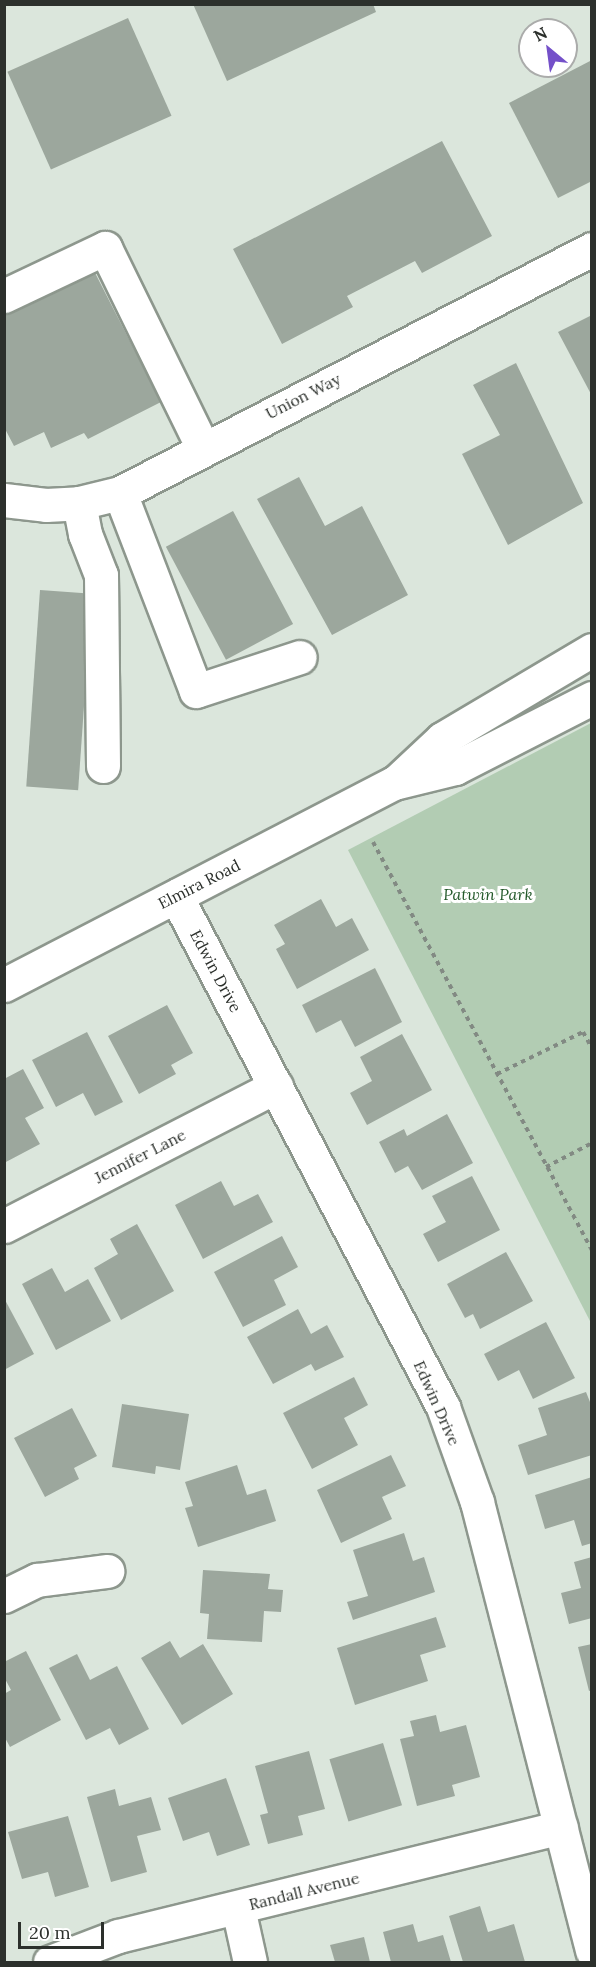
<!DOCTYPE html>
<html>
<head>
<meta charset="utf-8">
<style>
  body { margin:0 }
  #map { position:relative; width:596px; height:1967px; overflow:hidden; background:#dbe6dc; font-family:Lora,serif }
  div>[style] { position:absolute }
  .green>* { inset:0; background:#b2ccb3 }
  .building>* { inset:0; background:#9ca79d; transform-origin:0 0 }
  .path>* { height:4px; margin-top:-2px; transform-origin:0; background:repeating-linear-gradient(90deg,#828a83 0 4.5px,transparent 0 9px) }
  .roads { filter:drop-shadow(2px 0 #8d978d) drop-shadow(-2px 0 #8d978d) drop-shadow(0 2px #8d978d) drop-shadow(0 -2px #8d978d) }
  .minor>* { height:33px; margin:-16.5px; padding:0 16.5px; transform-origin:16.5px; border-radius:16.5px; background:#fff }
  .major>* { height:33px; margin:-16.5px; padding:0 16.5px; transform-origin:16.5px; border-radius:16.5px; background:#fff }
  span { translate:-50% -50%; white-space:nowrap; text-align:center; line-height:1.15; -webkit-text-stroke:6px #fff; paint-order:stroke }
  .street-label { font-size:16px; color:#2c302c }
  .park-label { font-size:16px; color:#23592a; font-style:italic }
  .frame { position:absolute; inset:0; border:6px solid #2c302c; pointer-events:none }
  .north { position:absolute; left:518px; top:18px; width:60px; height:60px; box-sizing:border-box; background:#fff; border:2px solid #abacab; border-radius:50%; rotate:331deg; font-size:16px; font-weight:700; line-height:24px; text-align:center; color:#2c302c }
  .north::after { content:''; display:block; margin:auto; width:21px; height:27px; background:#7450c9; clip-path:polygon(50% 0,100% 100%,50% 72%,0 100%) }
  .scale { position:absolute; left:18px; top:1922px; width:86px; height:27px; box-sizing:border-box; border:3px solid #2c302c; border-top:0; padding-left:8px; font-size:18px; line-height:21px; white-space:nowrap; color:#2c302c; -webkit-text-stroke:4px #fff; paint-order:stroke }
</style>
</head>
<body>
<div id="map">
  <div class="green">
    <div style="clip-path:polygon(591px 723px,591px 1323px,348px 850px)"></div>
  </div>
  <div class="building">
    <div style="clip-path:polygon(193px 4px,373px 4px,376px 12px,227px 81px)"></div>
    <div style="left:128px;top:18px;width:107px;height:132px;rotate:66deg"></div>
    <div style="clip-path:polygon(592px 60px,592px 181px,558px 198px,509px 103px)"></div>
    <div style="clip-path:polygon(442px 141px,492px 236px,422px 273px,415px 261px,347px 296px,353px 307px,282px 344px,233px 249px)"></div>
    <div style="clip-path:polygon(92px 267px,161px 402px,88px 439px,84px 433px,51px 448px,44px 432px,14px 446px,4px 427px,4px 310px)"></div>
    <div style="clip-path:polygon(592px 315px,592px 396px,558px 332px)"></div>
    <div style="clip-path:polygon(516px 363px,583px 503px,508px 545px,462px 454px,500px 435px,473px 385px)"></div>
    <div style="clip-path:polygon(299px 477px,325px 526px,362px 506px,408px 595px,332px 635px,257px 499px)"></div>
    <div style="left:233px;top:511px;width:128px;height:76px;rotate:62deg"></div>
    <div style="left:40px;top:590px;width:52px;height:197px;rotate:4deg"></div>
    <div style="clip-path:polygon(321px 899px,336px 927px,352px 918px,369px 950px,297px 989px,276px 949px,285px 944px,274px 925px)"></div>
    <div style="clip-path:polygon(375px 968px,402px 1022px,355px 1047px,341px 1020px,316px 1033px,302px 1005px)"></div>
    <div style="clip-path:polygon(167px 1005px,193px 1053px,171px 1065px,176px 1074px,139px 1094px,108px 1036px)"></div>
    <div style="clip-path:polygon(87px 1032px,123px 1102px,95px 1116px,83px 1093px,56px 1107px,32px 1060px)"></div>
    <div style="clip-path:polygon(402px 1034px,432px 1090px,367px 1125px,350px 1093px,372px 1081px,360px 1057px)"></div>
    <div style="clip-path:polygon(23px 1069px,44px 1108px,25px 1118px,40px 1144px,4px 1163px,4px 1079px)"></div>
    <div style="clip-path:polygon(447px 1114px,473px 1163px,422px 1190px,408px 1166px,395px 1173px,379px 1142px,404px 1129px,407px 1136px)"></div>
    <div style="clip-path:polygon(472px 1176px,500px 1230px,438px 1262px,423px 1234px,446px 1222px,432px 1196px)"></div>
    <div style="clip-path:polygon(221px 1181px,234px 1206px,258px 1194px,273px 1222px,203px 1259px,175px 1205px)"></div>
    <div style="clip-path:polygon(137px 1224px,174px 1291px,121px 1320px,94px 1268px,118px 1254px,110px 1239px)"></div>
    <div style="clip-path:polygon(282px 1236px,298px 1267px,274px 1280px,286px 1305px,243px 1327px,214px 1272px)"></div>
    <div style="clip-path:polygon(506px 1252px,533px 1301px,480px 1329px,473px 1314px,465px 1318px,447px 1284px)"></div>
    <div style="clip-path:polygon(52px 1268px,65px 1292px,88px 1279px,111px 1321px,56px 1350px,22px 1284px)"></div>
    <div style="clip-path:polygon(4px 1298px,34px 1354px,4px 1370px)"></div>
    <div style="clip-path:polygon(298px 1309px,311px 1334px,327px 1325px,344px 1357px,315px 1371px,311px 1364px,273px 1384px,247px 1337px)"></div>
    <div style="clip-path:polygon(546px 1322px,575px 1378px,533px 1399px,519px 1370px,498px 1381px,484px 1354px)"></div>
    <div style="clip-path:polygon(354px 1377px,368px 1405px,344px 1418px,358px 1445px,312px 1469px,283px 1413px)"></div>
    <div style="clip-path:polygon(586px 1392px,592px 1407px,592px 1455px,528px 1475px,518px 1445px,547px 1435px,538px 1408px)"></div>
    <div style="clip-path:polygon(122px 1404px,189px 1414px,180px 1470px,156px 1466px,155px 1474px,112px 1467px)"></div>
    <div style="clip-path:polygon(72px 1408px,97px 1456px,74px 1468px,79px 1479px,45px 1497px,14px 1438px)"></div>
    <div style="clip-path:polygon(391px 1455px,406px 1486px,382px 1497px,392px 1519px,341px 1543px,317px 1490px)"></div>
    <div style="clip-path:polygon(237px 1465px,247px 1495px,266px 1489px,276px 1521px,198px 1547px,185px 1508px,193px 1506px,185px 1482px)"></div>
    <div style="clip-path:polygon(592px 1477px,592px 1543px,582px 1546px,574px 1520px,545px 1529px,535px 1495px)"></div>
    <div style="clip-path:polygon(404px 1533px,413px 1561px,424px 1557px,435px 1592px,353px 1620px,347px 1602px,368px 1596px,353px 1550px)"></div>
    <div style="clip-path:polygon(592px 1557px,592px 1618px,569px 1624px,561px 1593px,581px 1588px,574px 1562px)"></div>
    <div style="clip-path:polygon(203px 1570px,270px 1574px,268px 1589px,283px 1590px,281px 1612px,264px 1611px,262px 1642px,207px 1639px,209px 1614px,200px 1613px)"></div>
    <div style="clip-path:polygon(436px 1617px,446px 1647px,420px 1655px,428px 1681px,355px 1705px,337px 1648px)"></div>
    <div style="clip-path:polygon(170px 1641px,180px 1658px,203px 1644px,233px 1694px,182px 1725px,141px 1658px)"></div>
    <div style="clip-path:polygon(592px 1644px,592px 1690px,589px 1691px,578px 1647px)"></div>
    <div style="clip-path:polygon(26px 1651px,61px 1720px,10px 1747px,4px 1736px,4px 1694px,11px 1690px,4px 1677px,4px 1662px)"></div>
    <div style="clip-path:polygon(77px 1654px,90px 1680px,117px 1666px,149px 1729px,119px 1745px,110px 1728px,86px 1740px,49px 1668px)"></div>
    <div style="clip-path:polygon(436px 1715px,440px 1732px,466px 1725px,480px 1777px,452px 1785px,455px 1796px,417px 1806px,400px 1739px,414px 1736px,410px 1721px)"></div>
    <div style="left:383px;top:1743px;width:65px;height:56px;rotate:73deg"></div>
    <div style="clip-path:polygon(309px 1751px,325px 1809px,298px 1816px,303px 1835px,268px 1844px,260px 1815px,268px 1813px,255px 1766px)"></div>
    <div style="clip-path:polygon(226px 1778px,250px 1845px,217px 1856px,209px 1832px,183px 1841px,168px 1798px)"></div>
    <div style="clip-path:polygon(115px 1789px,119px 1806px,151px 1797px,161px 1830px,137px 1836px,147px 1872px,111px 1882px,87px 1797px)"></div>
    <div style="clip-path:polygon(68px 1816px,89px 1887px,55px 1897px,48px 1872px,22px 1879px,8px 1832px)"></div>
    <div style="clip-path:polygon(480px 1906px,488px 1932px,514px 1924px,525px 1962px,463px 1962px,449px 1916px)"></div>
    <div style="clip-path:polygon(413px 1924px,418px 1942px,443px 1935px,451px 1962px,391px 1962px,383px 1932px)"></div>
    <div style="clip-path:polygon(364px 1937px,370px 1962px,335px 1962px,330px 1945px)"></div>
  </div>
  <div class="path">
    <div style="left:373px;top:842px;width:464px;rotate:61.8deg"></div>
    <div style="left:497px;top:1074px;width:96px;rotate:-26deg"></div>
    <div style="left:583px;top:1032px;width:18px;rotate:61deg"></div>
    <div style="left:546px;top:1167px;width:52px;rotate:-27.6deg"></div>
  </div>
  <div class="roads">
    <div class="minor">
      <div style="left:4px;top:296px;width:112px;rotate:-25.4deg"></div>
      <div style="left:105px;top:248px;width:223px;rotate:63.9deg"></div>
      <div style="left:120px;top:493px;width:212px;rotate:69deg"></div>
      <div style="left:196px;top:691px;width:109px;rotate:-18.1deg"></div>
      <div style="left:4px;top:500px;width:42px;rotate:6.8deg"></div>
      <div style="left:46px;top:505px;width:33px;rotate:-3deg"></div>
      <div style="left:79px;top:503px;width:42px;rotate:-13.7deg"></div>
      <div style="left:120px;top:493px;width:531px;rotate:-27.34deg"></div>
      <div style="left:79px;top:503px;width:32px;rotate:79deg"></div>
      <div style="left:85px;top:534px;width:44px;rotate:68.7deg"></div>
      <div style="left:101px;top:575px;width:191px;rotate:89.4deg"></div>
      <div style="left:176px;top:896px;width:577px;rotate:62.41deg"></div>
      <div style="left:443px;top:1407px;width:101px;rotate:70.3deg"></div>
      <div style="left:477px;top:1502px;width:463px;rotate:75.6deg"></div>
      <div style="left:4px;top:1226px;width:306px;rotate:-27.2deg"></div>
      <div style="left:4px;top:1596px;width:37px;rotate:-26deg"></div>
      <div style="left:37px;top:1580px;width:71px;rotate:-7.3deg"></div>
      <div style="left:238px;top:1908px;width:55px;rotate:77.5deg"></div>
      <div style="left:50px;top:1962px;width:73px;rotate:-20.9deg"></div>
      <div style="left:118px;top:1936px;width:456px;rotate:-13.8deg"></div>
    </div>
    <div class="major">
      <div style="left:396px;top:782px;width:63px;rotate:-43.1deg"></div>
      <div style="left:442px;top:739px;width:174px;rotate:-30.7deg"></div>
      <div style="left:4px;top:985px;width:439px;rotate:-27.4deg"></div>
      <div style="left:394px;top:783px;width:63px;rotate:-13.8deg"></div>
      <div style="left:455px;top:768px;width:154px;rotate:-27.1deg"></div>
    </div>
  </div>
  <div class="street-label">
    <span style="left:303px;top:396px;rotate:-27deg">Union Way</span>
    <span style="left:199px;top:884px;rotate:-27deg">Elmira Road</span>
    <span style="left:216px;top:971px;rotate:62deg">Edwin Drive</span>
    <span style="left:140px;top:1156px;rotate:-27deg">Jennifer Lane</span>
    <span style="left:437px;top:1403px;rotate:66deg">Edwin Drive</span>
    <span style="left:304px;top:1891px;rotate:-14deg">Randall Avenue</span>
  </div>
  <div class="park-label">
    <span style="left:488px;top:894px">Patwin Park</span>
  </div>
  <div class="frame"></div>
  <div class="north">N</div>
  <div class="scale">20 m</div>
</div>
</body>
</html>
